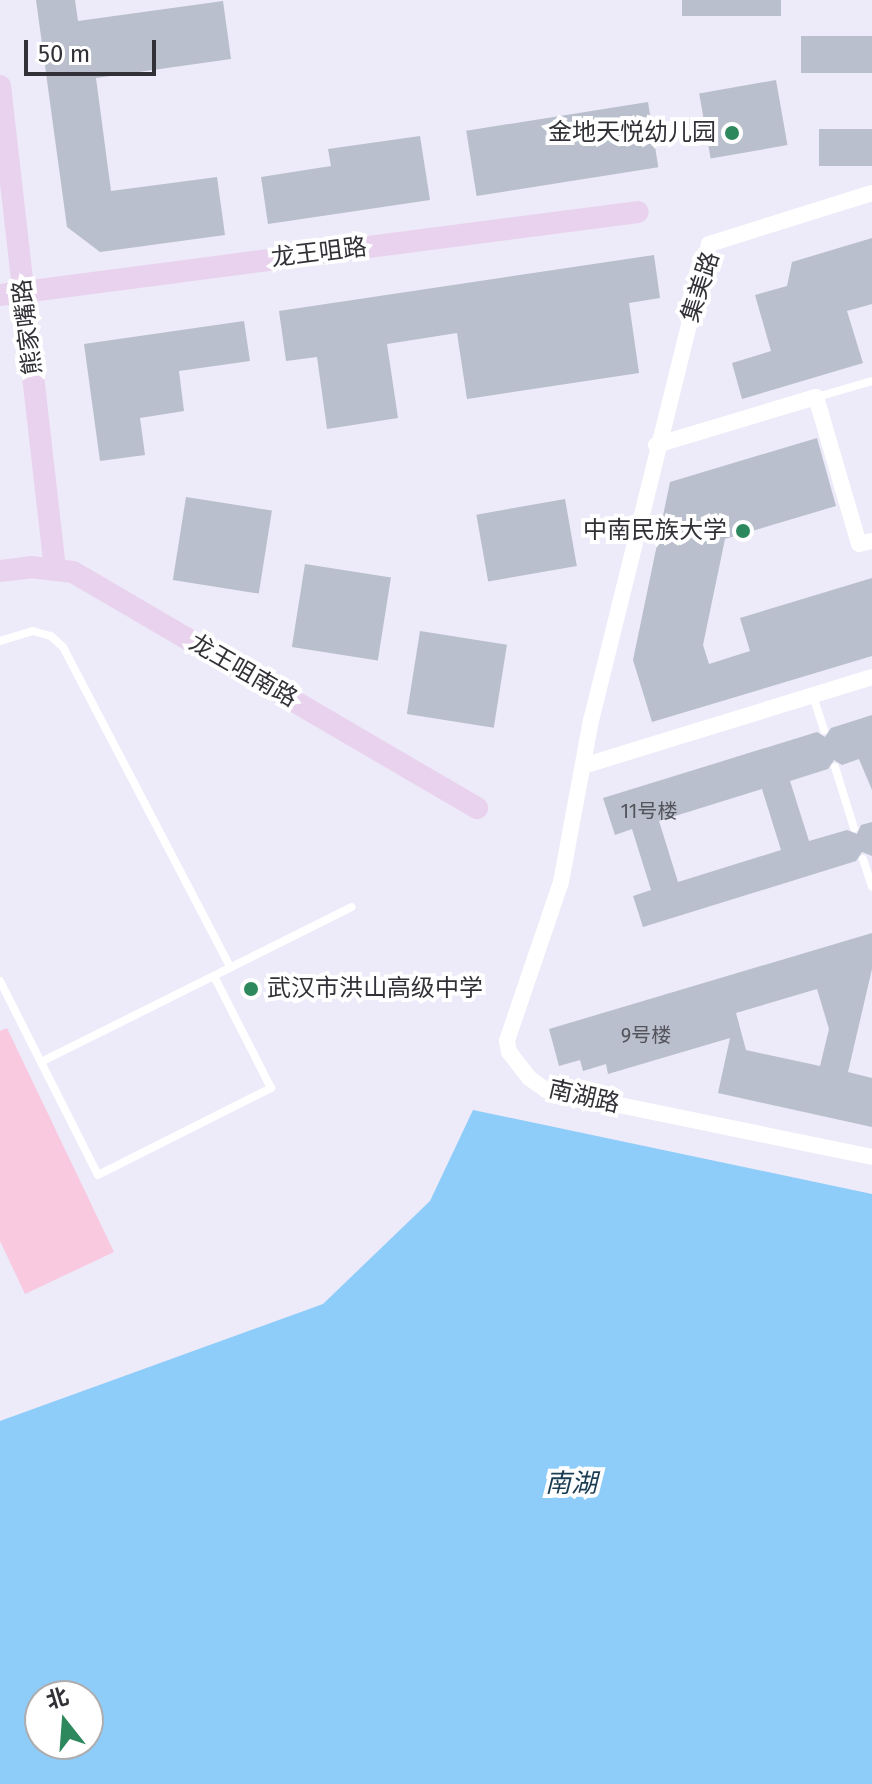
<!DOCTYPE html>
<html>
<head>
<meta charset="utf-8">
<style>
  body { margin:0 }
  #map { position:relative; width:872px; height:1784px; overflow:hidden; background:#edeaf9; font-family:"Fira Sans","Noto Sans SC",sans-serif }
  div>[style] { position:absolute }
  .green>* { inset:0; background:#f8c9df }
  .water>* { inset:0; background:#8ecdfa }
  .building>* { inset:0; background:#b9bfcc; transform-origin:0 0 }
  .lane>* { height:8px; margin:-4px; padding:0 4px; transform-origin:4px; border-radius:4px; background:#fff }
  .street>* { height:16px; margin:-8px; padding:0 8px; transform-origin:8px; border-radius:8px; background:#fff }
  .secondary>* { height:22px; margin:-11px; padding:0 11px; transform-origin:11px; border-radius:11px; background:#e9d2ed }
  .dots>* { width:22px; height:22px; translate:-50% -50%; box-sizing:border-box; border:4px solid #fff; border-radius:50% }
  span { translate:-50% -50%; white-space:nowrap; text-align:center; line-height:1.15; -webkit-text-stroke:8px #fff; paint-order:stroke }
  .number-label { font-size:20px; color:#54545c }
  .number-label span { -webkit-text-stroke-width:0 }
  .poi-label { font-size:24px; color:#323137 }
  .right { translate:-100% -50%; text-align:right }
  .left { translate:0 -50%; text-align:left }
  .street-label { font-size:24px; color:#323137 }
  .water-label { font-size:26px; color:#193c53; font-style:italic }
  .north { position:absolute; left:24px; top:1680px; width:80px; height:80px; box-sizing:border-box; background:#fff; border:2px solid #adadaf; border-radius:50%; rotate:343deg; font-size:22px; font-weight:700; line-height:32px; text-align:center; color:#323137 }
  .north::after { content:''; display:block; margin:auto; width:28px; height:36px; background:#2d885e; clip-path:polygon(50% 0,100% 100%,50% 72%,0 100%) }
  .scale { position:absolute; left:24px; top:40px; width:132px; height:36px; box-sizing:border-box; border:4px solid #323137; border-top:0; padding-left:10px; font-size:24px; line-height:28px; white-space:nowrap; color:#323137; -webkit-text-stroke:6px #fff; paint-order:stroke }
</style>
</head>
<body>
<div id="map">
  <div class="green">
    <div style="clip-path:polygon(7px 1028px,114px 1252px,25px 1294px,0 1241px,0 1031px)"></div>
  </div>
  <div class="water">
    <div style="clip-path:polygon(evenodd,473px 1110px,872px 1194px,872px 1784px,0 1784px,0 1421px,323px 1304px,430px 1201px,473px 1110px,40px 1696px,88px 1696px,88px 1744px,40px 1744px,40px 1696px)"></div>
  </div>
  <div class="building">
    <div style="clip-path:polygon(36px 0,75px 0,78px 21px,223px 1px,231px 59px,96px 78px,111px 191px,217px 177px,225px 235px,100px 252px,67px 227px)"></div>
    <div style="left:682px;top:0;width:99px;height:16px"></div>
    <div style="left:872px;top:36px;width:37px;height:71px;rotate:90deg"></div>
    <div style="left:776px;top:80px;width:66px;height:78px;rotate:80deg"></div>
    <div style="left:648px;top:102px;width:66px;height:184px;rotate:81deg"></div>
    <div style="left:872px;top:129px;width:37px;height:53px;rotate:90deg"></div>
    <div style="clip-path:polygon(420px 136px,430px 200px,268px 224px,261px 177px,331px 166px,328px 149px)"></div>
    <div style="clip-path:polygon(872px 238px,872px 304px,847px 311px,863px 363px,742px 399px,732px 363px,771px 351px,755px 295px,787px 286px,792px 262px)"></div>
    <div style="clip-path:polygon(654px 255px,660px 298px,629px 303px,639px 373px,467px 399px,457px 333px,387px 344px,398px 418px,327px 429px,317px 357px,286px 361px,279px 311px)"></div>
    <div style="clip-path:polygon(244px 321px,250px 361px,179px 371px,184px 411px,140px 418px,145px 455px,100px 461px,84px 344px)"></div>
    <div style="clip-path:polygon(817px 438px,836px 506px,725px 539px,703px 645px,709px 664px,750px 651px,740px 618px,872px 578px,872px 656px,652px 722px,633px 660px,670px 482px)"></div>
    <div style="left:186px;top:497px;width:87px;height:84px;rotate:9deg"></div>
    <div style="left:565px;top:499px;width:68px;height:90px;rotate:80deg"></div>
    <div style="left:305px;top:564px;width:87px;height:84px;rotate:9deg"></div>
    <div style="left:420px;top:631px;width:88px;height:84px;rotate:9deg"></div>
    <div style="clip-path:polygon(evenodd,872px 715px,872px 790px,859px 759px,842px 765px,834px 760px,828px 769px,790px 781px,809px 841px,847px 830px,857px 834px,861px 825px,872px 822px,872px 856px,862px 852px,856px 861px,643px 927px,633px 896px,651px 890px,632px 829px,615px 835px,603px 798px,817px 732px,825px 737px,831px 728px,872px 715px,762px 789px,781px 850px,678px 882px,659px 821px,762px 789px)"></div>
    <div style="clip-path:polygon(evenodd,872px 933px,872px 969px,848px 1072px,872px 1078px,872px 1127px,718px 1093px,730px 1038px,608px 1074px,606px 1064px,583px 1071px,580px 1060px,559px 1066px,549px 1029px,872px 933px,817px 989px,829px 1029px,820px 1066px,746px 1050px,736px 1013px,817px 989px)"></div>
  </div>
  <div class="lane">
    <div style="left:817px;top:397px;width:57px;rotate:-16.2deg"></div>
    <div style="left:0;top:641px;width:34px;rotate:-17deg"></div>
    <div style="left:33px;top:631px;width:19px;rotate:16deg"></div>
    <div style="left:51px;top:636px;width:16px;rotate:43deg"></div>
    <div style="left:63px;top:647px;width:362px;rotate:62.4deg"></div>
    <div style="left:813px;top:696px;width:36px;rotate:72deg"></div>
    <div style="left:835px;top:767px;width:64px;rotate:72.7deg"></div>
    <div style="left:863px;top:859px;width:29px;rotate:72deg"></div>
    <div style="left:0;top:981px;width:217px;rotate:63.2deg"></div>
    <div style="left:98px;top:1175px;width:194px;rotate:-26.7deg"></div>
    <div style="left:271px;top:1088px;width:126px;rotate:-117deg"></div>
    <div style="left:41px;top:1062px;width:347px;rotate:-26.5deg"></div>
  </div>
  <div class="street">
    <div style="left:872px;top:193px;width:171px;rotate:162.6deg"></div>
    <div style="left:709px;top:244px;width:490px;rotate:103.9deg"></div>
    <div style="left:591px;top:720px;width:165px;rotate:100.5deg"></div>
    <div style="left:561px;top:882px;width:168px;rotate:108.8deg"></div>
    <div style="left:507px;top:1041px;width:11px;rotate:80deg"></div>
    <div style="left:509px;top:1052px;width:33px;rotate:52deg"></div>
    <div style="left:529px;top:1078px;width:21px;rotate:35deg"></div>
    <div style="left:546px;top:1090px;width:333px;rotate:11.6deg"></div>
    <div style="left:656px;top:445px;width:167px;rotate:-16.7deg"></div>
    <div style="left:816px;top:397px;width:153px;rotate:73.7deg"></div>
    <div style="left:859px;top:544px;width:13px;rotate:-13deg"></div>
    <div style="left:583px;top:766px;width:302px;rotate:-17.1deg"></div>
  </div>
  <div class="secondary">
    <div style="left:0;top:86px;width:484px;rotate:83.5deg"></div>
    <div style="left:0;top:295px;width:643px;rotate:-7.41deg"></div>
    <div style="left:0;top:571px;width:31px;rotate:-7deg"></div>
    <div style="left:31px;top:567px;width:42px;rotate:6.8deg"></div>
    <div style="left:73px;top:572px;width:468px;rotate:30.3deg"></div>
  </div>
  <div class="dots">
    <div style="left:732px;top:133px;background:#2d885e"></div>
    <div style="left:743px;top:531px;background:#2d885e"></div>
    <div style="left:251px;top:989px;background:#2d885e"></div>
  </div>
  <div class="number-label">
    <span style="left:649px;top:811px">11号楼</span>
    <span style="left:646px;top:1035px">9号楼</span>
  </div>
  <div class="poi-label">
    <span class="right" style="left:716px;top:133px">金地天悦幼儿园</span>
    <span class="right" style="left:727px;top:531px">中南民族大学</span>
    <span class="left" style="left:267px;top:989px">武汉市洪山高级中学</span>
  </div>
  <div class="street-label">
    <span style="left:319px;top:253px;rotate:-7deg">龙王咀路</span>
    <span style="left:701px;top:287px;rotate:-72deg">集美路</span>
    <span style="left:28px;top:327px;rotate:-97deg">熊家嘴路</span>
    <span style="left:243px;top:671px;rotate:30deg">龙王咀南路</span>
    <span style="left:584px;top:1097px;rotate:13deg">南湖路</span>
  </div>
  <div class="water-label">
    <span style="left:571px;top:1484px">南湖</span>
  </div>
  <div class="north">北</div>
  <div class="scale">50 m</div>
</div>
</body>
</html>
